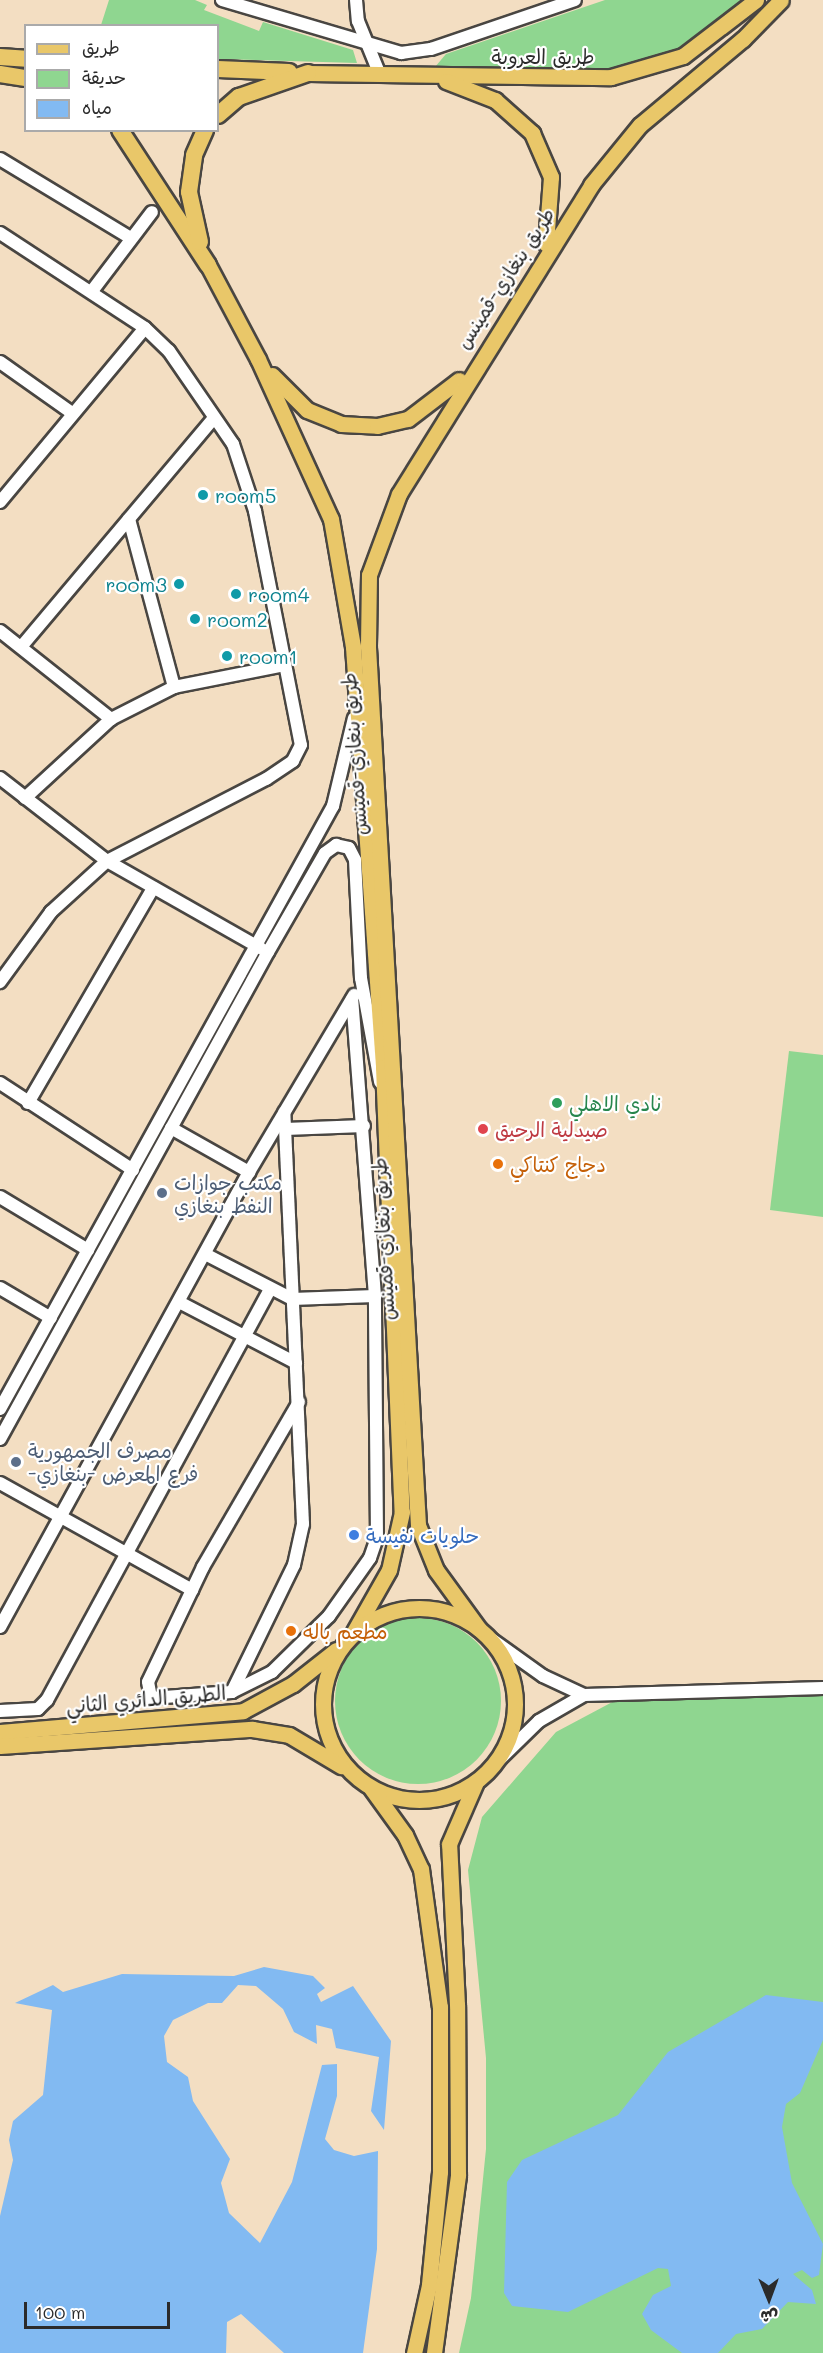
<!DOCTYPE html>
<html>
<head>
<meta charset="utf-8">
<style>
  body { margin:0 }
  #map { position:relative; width:823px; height:2353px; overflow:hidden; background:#f3dec2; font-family:Mali,"Playpen Sans Arabic",sans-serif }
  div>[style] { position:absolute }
  .green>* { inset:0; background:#8fd690 }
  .round { border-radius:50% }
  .water>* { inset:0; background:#82baf2 }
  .roads { filter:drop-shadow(2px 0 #494642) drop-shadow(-2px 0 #494642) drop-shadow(0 2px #494642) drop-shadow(0 -2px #494642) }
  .minor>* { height:12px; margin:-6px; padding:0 6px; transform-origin:6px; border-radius:6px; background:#fff }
  .major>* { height:15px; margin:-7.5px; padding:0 7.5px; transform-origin:7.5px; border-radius:7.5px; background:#e9c769 }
  .major>.ring { margin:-7.5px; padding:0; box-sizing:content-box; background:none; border:15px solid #e9c769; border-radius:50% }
  .highway>* { height:16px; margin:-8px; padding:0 8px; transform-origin:8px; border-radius:8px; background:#e9c769 }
  .dots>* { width:16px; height:16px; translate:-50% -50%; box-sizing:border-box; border:3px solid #fff; border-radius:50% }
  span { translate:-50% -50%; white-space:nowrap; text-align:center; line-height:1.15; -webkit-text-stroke:4.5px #fff; paint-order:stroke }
  .street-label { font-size:20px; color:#2b2b2b }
  .culture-label { font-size:20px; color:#0d838f }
  .left { translate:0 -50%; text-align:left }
  .right { translate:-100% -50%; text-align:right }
  .leisure-label { font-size:20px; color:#27864d }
  .health-label { font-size:20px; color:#be3a42 }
  .food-label { font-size:20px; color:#c56008 }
  .service-label { font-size:20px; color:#4e5e75 }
  .shop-label { font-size:20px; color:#366cbe }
  .legend { position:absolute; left:24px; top:24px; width:195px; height:108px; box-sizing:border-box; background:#fff; border:2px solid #aaa; margin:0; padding:8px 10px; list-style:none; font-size:18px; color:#2b2b2b }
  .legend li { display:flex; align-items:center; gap:12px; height:30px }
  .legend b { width:30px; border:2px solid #aaa }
  .north { position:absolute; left:739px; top:2269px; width:60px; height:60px; -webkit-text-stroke:4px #fff; paint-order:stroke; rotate:179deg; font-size:16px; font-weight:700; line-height:24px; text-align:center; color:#2b2b2b }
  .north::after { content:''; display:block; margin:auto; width:21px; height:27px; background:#2b2b2b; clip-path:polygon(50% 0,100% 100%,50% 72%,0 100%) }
  .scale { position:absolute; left:24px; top:2302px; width:146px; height:27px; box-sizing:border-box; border:3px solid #2b2b2b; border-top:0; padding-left:8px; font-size:18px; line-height:21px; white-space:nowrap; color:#2b2b2b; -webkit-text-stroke:4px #fff; paint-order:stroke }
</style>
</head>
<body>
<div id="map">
  <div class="green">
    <div style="clip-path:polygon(109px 0,195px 0,207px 5px,204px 10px,259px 31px,263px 22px,353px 50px,357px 63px,218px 59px,218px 26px,101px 25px)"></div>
    <div style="clip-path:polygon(605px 0,741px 0,685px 48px,612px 70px,435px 67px,446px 54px)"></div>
    <div style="clip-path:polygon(789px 1051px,823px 1055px,823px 1217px,770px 1210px)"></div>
    <div class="round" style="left:335px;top:1618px;width:166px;height:166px"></div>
    <div style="clip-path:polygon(823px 1694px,823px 2353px,459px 2353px,471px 2298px,486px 2149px,486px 2058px,468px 1870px,482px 1817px,556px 1732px,618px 1699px)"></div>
  </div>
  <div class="water">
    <div style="clip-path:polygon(264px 1967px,313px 1976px,325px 1988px,317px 1994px,321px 2002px,353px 1986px,391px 2041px,384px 2130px,371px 2111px,379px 2057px,336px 2048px,332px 2029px,316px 2025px,317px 2044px,294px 2032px,283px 2009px,256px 1986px,238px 1985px,222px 2003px,208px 2003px,173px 2020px,164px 2036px,167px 2062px,188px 2077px,193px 2101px,230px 2159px,221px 2183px,229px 2213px,260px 2243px,292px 2182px,322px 2065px,337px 2064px,337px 2096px,325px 2139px,334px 2150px,354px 2156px,378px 2151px,377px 2249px,363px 2353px,284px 2353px,241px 2314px,227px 2322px,226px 2353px,0 2353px,0 2216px,13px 2160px,9px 2140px,13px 2121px,43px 2095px,52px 2010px,15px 2003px,53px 1985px,63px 1992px,122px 1974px,234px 1976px)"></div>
    <div style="clip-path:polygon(766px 1995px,823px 2002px,823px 2040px,800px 2093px,786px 2104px,782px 2127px,792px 2183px,823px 2244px,819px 2275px,812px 2278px,802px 2270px,793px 2274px,812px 2290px,816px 2304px,788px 2302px,762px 2329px,736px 2334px,718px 2353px,682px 2353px,651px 2330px,642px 2314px,653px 2295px,671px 2286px,668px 2269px,658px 2268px,568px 2312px,512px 2306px,504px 2293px,507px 2182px,522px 2160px,618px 2115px,668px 2052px)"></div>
  </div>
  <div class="roads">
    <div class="minor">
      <div style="left:222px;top:0;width:187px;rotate:16.5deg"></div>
      <div style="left:401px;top:53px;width:30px;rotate:-8deg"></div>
      <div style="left:431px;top:49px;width:152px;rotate:-18.8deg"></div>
      <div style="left:356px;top:0;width:21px;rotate:85deg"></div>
      <div style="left:358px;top:21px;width:58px;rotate:67.8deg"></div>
      <div style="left:0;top:159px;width:151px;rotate:31.2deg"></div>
      <div style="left:0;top:233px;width:173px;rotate:33.2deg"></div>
      <div style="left:145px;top:328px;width:33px;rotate:44deg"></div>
      <div style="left:169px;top:351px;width:113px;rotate:55.5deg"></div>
      <div style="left:233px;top:444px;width:71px;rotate:71.8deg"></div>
      <div style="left:255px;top:511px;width:238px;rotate:78.9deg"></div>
      <div style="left:301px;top:745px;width:18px;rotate:117deg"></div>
      <div style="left:293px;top:761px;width:32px;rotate:146deg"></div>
      <div style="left:266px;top:779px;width:179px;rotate:152.7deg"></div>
      <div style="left:107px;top:861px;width:76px;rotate:137.7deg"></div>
      <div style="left:51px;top:912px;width:87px;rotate:126.1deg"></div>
      <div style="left:92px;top:291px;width:99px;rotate:-52.8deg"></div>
      <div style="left:0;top:362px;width:88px;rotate:35.3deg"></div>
      <div style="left:0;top:502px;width:226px;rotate:-50.2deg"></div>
      <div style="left:129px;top:519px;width:174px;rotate:75deg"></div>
      <div style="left:0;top:631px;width:142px;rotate:38.4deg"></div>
      <div style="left:21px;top:647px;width:299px;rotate:-49.9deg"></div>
      <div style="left:0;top:778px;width:135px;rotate:37.8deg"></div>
      <div style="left:107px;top:861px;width:178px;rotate:29.6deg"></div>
      <div style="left:25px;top:798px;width:117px;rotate:-42.6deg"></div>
      <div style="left:111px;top:719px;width:71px;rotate:-26.9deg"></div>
      <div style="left:174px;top:687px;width:113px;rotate:-11.2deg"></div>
      <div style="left:0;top:1083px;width:159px;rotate:33.2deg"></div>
      <div style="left:28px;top:1103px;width:249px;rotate:-59.8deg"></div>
      <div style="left:171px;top:1128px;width:90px;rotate:29.4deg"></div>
      <div style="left:285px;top:1129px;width:79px;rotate:-2.2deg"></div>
      <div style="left:0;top:1197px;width:103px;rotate:31.1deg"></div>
      <div style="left:205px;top:1254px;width:98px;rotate:27.3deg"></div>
      <div style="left:292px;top:1299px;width:83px;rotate:-2.1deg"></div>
      <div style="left:0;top:1288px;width:59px;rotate:30.5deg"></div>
      <div style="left:179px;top:1302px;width:132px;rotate:27.5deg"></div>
      <div style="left:299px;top:1402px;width:191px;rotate:120.2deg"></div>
      <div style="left:203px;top:1567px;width:127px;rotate:115.6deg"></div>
      <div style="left:148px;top:1682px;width:16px;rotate:79deg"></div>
      <div style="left:151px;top:1698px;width:81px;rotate:-4.2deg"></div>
      <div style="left:232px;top:1692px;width:45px;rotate:-26.6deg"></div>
      <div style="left:272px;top:1672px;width:80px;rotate:-44.5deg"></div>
      <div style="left:329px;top:1616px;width:71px;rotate:-54.7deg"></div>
      <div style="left:370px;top:1558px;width:21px;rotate:-71deg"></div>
      <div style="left:377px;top:1538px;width:242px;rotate:-90.5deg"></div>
      <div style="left:375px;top:1296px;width:298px;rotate:-94.4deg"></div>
      <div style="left:0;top:1409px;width:689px;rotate:-61.09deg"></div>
      <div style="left:333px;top:806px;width:90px;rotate:-76.6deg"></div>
      <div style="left:0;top:1439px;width:556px;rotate:-61.18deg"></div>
      <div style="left:268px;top:952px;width:114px;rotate:-60.1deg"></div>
      <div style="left:325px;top:853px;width:14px;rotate:-36deg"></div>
      <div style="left:336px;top:845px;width:13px;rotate:13deg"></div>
      <div style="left:349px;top:848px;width:13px;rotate:63deg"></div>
      <div style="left:355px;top:860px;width:118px;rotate:87.1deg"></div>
      <div style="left:361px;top:978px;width:106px;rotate:79.6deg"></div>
      <div style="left:0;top:1483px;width:220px;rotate:29.1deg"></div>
      <div style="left:0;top:1627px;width:519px;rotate:-61.31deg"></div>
      <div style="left:249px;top:1172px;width:206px;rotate:-59.3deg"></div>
      <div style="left:487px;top:1636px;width:69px;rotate:35.5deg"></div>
      <div style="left:543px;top:1676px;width:45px;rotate:24.9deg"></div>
      <div style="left:584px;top:1695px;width:239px;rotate:-1.7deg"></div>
      <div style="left:232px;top:1692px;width:141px;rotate:-64deg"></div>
      <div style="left:294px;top:1565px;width:42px;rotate:-77.6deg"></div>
      <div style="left:303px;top:1524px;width:412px;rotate:-92.6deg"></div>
      <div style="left:0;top:1711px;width:38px;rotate:-3deg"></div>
      <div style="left:38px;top:1709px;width:13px;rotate:-45deg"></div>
      <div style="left:47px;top:1700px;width:468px;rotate:-61.5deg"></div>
      <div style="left:494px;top:1765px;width:63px;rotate:-44.4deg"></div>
      <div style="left:539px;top:1721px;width:52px;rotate:-30deg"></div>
    </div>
    <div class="major">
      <div style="left:308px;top:73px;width:303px;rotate:0.8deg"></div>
      <div style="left:611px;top:77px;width:75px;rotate:-16.3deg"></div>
      <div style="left:683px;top:56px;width:92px;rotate:-37.5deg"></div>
      <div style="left:446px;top:81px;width:53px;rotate:21.2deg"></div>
      <div style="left:495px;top:100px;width:50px;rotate:41.7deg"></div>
      <div style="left:532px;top:133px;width:48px;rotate:66.6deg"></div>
      <div style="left:551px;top:177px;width:67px;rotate:94.3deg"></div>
      <div style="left:208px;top:265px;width:106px;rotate:62deg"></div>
      <div style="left:258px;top:359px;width:176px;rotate:65.5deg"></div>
      <div style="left:331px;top:519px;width:130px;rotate:80.2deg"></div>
      <div style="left:353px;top:647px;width:421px;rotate:85.9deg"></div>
      <div style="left:383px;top:1067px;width:445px;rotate:87.6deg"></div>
      <div style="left:402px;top:1512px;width:59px;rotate:102.6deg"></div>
      <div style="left:389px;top:1570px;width:75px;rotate:119.6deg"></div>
      <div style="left:272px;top:375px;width:49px;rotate:45deg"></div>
      <div style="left:307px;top:410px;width:37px;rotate:22deg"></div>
      <div style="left:341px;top:424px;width:36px;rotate:3deg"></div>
      <div style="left:377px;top:426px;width:32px;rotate:-13deg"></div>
      <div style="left:408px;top:419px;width:64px;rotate:-37.4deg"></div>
      <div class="ring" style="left:323px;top:1608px;width:177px;height:177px"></div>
      <div style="left:479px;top:1629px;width:73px;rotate:-126.1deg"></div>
      <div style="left:436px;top:1570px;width:48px;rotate:-111.8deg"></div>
      <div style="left:418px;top:1525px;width:880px;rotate:-93.26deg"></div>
      <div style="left:368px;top:646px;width:71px;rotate:-89.2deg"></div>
      <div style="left:369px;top:575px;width:86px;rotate:-69.7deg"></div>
      <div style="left:399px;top:494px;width:364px;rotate:-58.1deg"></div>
      <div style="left:591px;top:185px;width:77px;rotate:-50.8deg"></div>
      <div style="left:640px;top:125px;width:134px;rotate:-39.9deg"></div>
      <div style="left:743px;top:39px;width:54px;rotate:-45.7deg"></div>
      <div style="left:0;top:1732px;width:244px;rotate:-4.9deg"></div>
      <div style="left:243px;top:1711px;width:57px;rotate:-28.4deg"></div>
      <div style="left:293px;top:1684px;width:55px;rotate:-38.3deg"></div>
      <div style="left:0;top:1746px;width:253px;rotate:-3.9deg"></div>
      <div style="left:252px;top:1729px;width:37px;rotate:9deg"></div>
      <div style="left:289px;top:1735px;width:61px;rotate:30.8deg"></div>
      <div style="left:371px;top:1788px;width:58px;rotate:54.1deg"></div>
      <div style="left:405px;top:1835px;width:38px;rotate:65deg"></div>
      <div style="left:421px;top:1869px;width:139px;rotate:82.2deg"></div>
      <div style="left:440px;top:2007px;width:165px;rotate:90deg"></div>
      <div style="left:440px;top:2172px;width:114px;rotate:95.6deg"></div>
      <div style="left:429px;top:2285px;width:70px;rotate:102.4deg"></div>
      <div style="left:434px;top:2353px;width:180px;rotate:-82.3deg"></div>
      <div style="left:458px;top:2175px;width:170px;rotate:-90.3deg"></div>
      <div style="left:457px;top:2005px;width:161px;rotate:-92.8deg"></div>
      <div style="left:449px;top:1844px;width:68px;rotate:-66.5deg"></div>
    </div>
    <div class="highway">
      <div style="left:0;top:57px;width:26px;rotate:4deg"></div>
      <div style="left:218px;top:69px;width:71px;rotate:2.4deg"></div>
      <div style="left:0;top:74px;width:26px;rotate:9deg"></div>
      <div style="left:218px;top:115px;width:28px;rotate:-41deg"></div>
      <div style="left:239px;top:97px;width:73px;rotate:-19.2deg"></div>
      <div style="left:120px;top:130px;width:161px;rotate:56.9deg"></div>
      <div style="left:200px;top:242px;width:51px;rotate:-102.4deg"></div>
      <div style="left:189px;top:192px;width:37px;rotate:-82deg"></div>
      <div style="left:194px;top:155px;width:27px;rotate:-66deg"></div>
    </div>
  </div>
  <div class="dots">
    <div style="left:203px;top:495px;background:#0f9aa8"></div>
    <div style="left:179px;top:584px;background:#0f9aa8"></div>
    <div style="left:236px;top:594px;background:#0f9aa8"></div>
    <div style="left:195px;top:619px;background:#0f9aa8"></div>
    <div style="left:227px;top:656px;background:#0f9aa8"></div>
    <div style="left:557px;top:1103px;background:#2e9e5b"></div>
    <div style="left:483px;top:1129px;background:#e0444e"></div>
    <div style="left:498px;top:1164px;background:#e8710a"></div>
    <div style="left:162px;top:1193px;background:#5c6f8a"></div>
    <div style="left:16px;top:1462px;background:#5c6f8a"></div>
    <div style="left:354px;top:1535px;background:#3f7fe0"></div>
    <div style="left:291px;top:1631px;background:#e8710a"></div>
  </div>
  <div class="street-label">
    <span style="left:543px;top:56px">طريق العروبة</span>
    <span style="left:505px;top:278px;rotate:-57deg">طريق بنغازي-قمينس</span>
    <span style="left:354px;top:754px;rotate:-94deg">طريق بنغازي-قمينس</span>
    <span style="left:383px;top:1239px;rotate:-93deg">طريق بنغازي-قمينس</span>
    <span style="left:146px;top:1699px;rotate:-5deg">الطريق الدائري الثاني</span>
  </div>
  <div class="culture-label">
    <span class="left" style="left:215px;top:495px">room5</span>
    <span class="right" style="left:167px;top:584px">room3</span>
    <span class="left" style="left:248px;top:594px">room4</span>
    <span class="left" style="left:207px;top:619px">room2</span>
    <span class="left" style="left:239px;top:656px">room1</span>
  </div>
  <div class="leisure-label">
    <span class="left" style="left:569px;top:1103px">نادي الاهلي</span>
  </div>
  <div class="health-label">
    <span class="left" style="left:495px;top:1129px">صيدلية الرحيق</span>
  </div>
  <div class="food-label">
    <span class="left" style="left:510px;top:1164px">دجاج كنتاكي</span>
    <span class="left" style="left:303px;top:1631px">مطعم باله</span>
  </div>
  <div class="service-label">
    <span class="left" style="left:174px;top:1194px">مكتب جوازات<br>النفط بنغازي</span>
    <span class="left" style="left:28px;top:1462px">مصرف الجمهورية<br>-فرع المعرض -بنغازي</span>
  </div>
  <div class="shop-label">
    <span class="left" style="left:366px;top:1535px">حلويات نفيسة</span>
  </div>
  <ul class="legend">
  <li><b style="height:8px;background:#e9c769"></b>طريق</li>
  <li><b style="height:16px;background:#8fd690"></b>حديقة</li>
  <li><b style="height:16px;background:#82baf2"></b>مياه</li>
  </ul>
  <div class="north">ش</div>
  <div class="scale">100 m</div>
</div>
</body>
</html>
